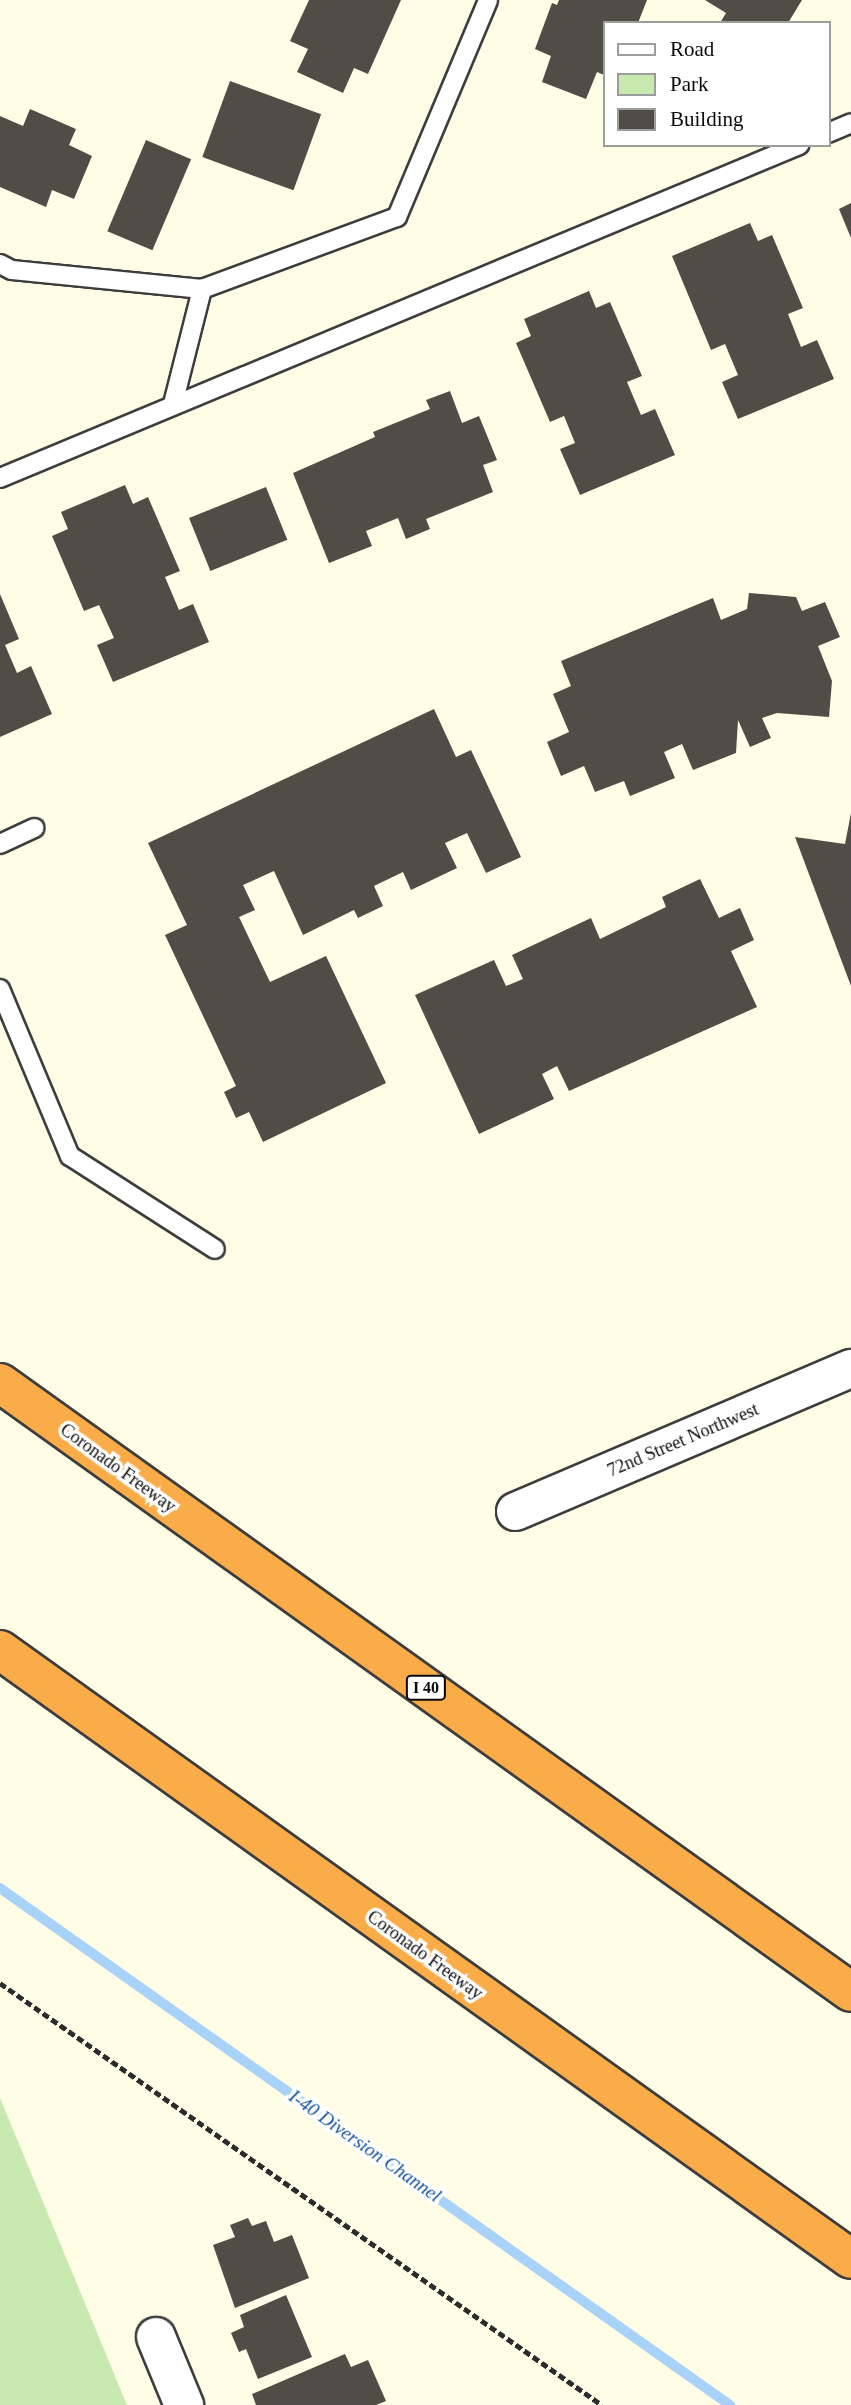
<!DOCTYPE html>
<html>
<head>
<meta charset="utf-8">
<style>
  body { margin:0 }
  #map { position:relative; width:851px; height:2405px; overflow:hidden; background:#fffde6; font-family:"Times New Roman",serif }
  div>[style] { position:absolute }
  .green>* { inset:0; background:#c8eab0 }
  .stream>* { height:10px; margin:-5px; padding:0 5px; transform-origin:5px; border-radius:5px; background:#a9d2f8 }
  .building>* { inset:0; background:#524c46; transform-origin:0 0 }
  .path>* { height:4.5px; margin-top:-2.25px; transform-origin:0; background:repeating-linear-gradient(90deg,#2c2c2c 0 7px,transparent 0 10.5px) }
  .roads { filter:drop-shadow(2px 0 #3d3d3d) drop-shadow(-2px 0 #3d3d3d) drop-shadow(0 2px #3d3d3d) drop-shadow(0 -2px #3d3d3d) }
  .service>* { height:18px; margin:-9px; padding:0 9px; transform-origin:9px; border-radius:9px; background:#fff }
  .minor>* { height:37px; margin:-18.5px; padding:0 18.5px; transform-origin:18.5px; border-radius:18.5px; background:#fff }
  .tertiary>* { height:38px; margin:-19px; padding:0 19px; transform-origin:19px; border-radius:19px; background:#fff }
  .motorway>* { height:38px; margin:-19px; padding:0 19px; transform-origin:19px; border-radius:19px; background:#faac49 }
  span { translate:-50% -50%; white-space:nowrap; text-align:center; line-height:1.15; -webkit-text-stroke:7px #fff; paint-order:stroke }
  .shield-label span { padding:2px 5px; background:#fff; border:2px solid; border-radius:5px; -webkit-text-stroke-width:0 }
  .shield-label { font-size:16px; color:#0a0a0a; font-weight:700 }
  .street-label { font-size:18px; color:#0a0a0a }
  .water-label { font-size:19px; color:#10519e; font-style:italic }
  .legend { position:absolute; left:603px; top:21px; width:228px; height:126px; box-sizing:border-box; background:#fff; border:2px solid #9d9d9d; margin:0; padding:9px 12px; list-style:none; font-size:21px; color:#0a0a0a }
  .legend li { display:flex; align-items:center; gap:14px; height:35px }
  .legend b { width:35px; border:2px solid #9d9d9d }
</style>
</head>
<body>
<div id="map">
  <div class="green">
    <div style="clip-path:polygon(0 2098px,127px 2405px,0 2405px)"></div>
  </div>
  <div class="stream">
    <div style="left:0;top:1888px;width:895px;rotate:35.31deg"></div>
  </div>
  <div class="building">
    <div style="clip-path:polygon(309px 0,401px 0,368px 74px,354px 68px,343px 93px,297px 72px,308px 49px,290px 41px)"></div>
    <div style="clip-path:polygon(559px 0,647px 0,638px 23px,604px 23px,604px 75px,597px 72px,586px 99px,542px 82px,551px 56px,535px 49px,552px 3px,557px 5px)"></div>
    <div style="clip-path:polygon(705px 0,802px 0,788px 23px,720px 23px,726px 13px)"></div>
    <div style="left:230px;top:81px;width:97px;height:81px;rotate:20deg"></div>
    <div style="clip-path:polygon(30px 109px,76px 129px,69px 145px,92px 156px,74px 199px,52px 190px,46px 207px,0 187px,0 116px,23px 126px)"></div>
    <div style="left:146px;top:140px;width:49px;height:99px;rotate:23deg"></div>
    <div style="clip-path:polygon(851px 203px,851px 238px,839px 209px)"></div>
    <div style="clip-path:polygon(750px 223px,758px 241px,772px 235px,803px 308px,788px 314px,801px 347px,817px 340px,834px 379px,738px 419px,722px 382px,738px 375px,725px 344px,711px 350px,672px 256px)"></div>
    <div style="clip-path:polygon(589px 291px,596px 308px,610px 302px,642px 376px,627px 382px,641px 415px,655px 409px,675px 455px,580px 495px,560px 449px,575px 443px,564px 416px,550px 422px,516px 343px,531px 336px,524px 319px)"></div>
    <div style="clip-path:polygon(450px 391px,462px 423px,479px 416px,497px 460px,483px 465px,493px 492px,426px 519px,430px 529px,406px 539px,398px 518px,366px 531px,372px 546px,329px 563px,293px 473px,375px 437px,373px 432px,430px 409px,426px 400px)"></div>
    <div style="clip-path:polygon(125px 485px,133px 504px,148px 497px,180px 571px,165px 577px,179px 610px,193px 604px,209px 642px,113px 682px,97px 645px,114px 638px,99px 605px,84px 611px,52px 536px,68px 529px,61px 512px)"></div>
    <div style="left:266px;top:487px;width:57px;height:83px;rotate:68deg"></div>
    <div style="clip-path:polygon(749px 593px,796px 597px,802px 611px,825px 602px,840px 637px,818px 646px,832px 681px,829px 717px,777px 713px,762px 718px,771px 738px,750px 747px,738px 720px,736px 753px,693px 770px,682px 744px,664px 752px,675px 778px,630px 796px,624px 781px,595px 792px,584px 766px,561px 776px,547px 742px,569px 732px,553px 694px,571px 686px,561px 661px,713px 598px,721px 620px,747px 609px)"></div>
    <div style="clip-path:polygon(0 594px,19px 639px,5px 645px,17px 673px,31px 666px,52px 714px,0 737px)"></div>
    <div style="clip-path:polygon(434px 709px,456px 757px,471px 750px,521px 857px,486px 873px,467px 833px,445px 843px,457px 868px,411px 890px,403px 872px,374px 886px,383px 906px,358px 918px,354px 910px,303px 935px,274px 871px,243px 885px,255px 910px,239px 917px,270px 982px,326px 956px,386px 1083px,263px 1142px,249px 1112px,236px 1118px,224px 1092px,236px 1086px,165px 935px,187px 925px,148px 843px)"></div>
    <div style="clip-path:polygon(851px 813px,851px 986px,795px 837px,845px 844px)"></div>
    <div style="clip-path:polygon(700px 879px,719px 918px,740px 908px,754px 940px,731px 951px,757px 1007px,569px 1091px,557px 1066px,542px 1074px,554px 1099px,479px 1134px,415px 995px,494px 960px,506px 986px,523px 979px,512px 955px,591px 918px,600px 939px,666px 907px,662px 897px)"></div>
    <div style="clip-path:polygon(248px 2218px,252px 2226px,266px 2221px,274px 2242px,292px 2235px,309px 2278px,235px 2308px,213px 2245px,235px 2237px,230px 2225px)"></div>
    <div style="clip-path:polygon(286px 2295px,312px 2357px,258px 2379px,246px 2349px,239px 2352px,231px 2333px,244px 2327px,240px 2315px)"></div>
    <div style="clip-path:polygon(345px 2354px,351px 2367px,368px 2360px,386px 2401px,376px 2405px,256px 2405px,252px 2394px)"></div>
  </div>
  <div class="path">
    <div style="left:0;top:1983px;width:735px;rotate:35.03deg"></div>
  </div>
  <div class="roads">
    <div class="service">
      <div style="left:828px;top:133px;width:25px;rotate:-23deg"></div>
      <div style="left:0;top:264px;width:13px;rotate:27deg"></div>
      <div style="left:12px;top:270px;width:191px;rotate:5.7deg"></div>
      <div style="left:202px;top:289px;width:208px;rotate:-20.3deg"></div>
      <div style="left:397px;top:217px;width:235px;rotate:-67.2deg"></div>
      <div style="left:173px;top:404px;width:119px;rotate:-75.8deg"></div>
      <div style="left:0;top:478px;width:866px;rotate:-22.62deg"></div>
      <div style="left:0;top:844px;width:38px;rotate:-25deg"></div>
      <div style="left:0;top:989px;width:181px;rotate:67.3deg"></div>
      <div style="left:70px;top:1156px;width:172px;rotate:32.7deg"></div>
    </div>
    <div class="minor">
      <div style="left:515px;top:1511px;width:365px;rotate:-23.1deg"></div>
    </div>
    <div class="tertiary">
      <div style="left:156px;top:2337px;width:74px;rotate:67.6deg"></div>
    </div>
    <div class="motorway">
      <div style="left:0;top:1383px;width:1046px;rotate:35.59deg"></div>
      <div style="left:0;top:1650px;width:1046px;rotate:35.59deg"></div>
    </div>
  </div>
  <div class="shield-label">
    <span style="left:426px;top:1688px">I 40</span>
  </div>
  <div class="street-label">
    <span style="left:683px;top:1440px;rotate:-23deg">72nd Street Northwest</span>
    <span style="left:118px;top:1468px;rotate:36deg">Coronado Freeway</span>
    <span style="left:425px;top:1955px;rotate:36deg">Coronado Freeway</span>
  </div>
  <div class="water-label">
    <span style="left:365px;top:2146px;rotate:35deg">I-40 Diversion Channel</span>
  </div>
  <ul class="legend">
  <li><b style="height:9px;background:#fff"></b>Road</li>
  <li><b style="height:19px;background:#c8eab0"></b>Park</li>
  <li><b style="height:19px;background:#524c46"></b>Building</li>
  </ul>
</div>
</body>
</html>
